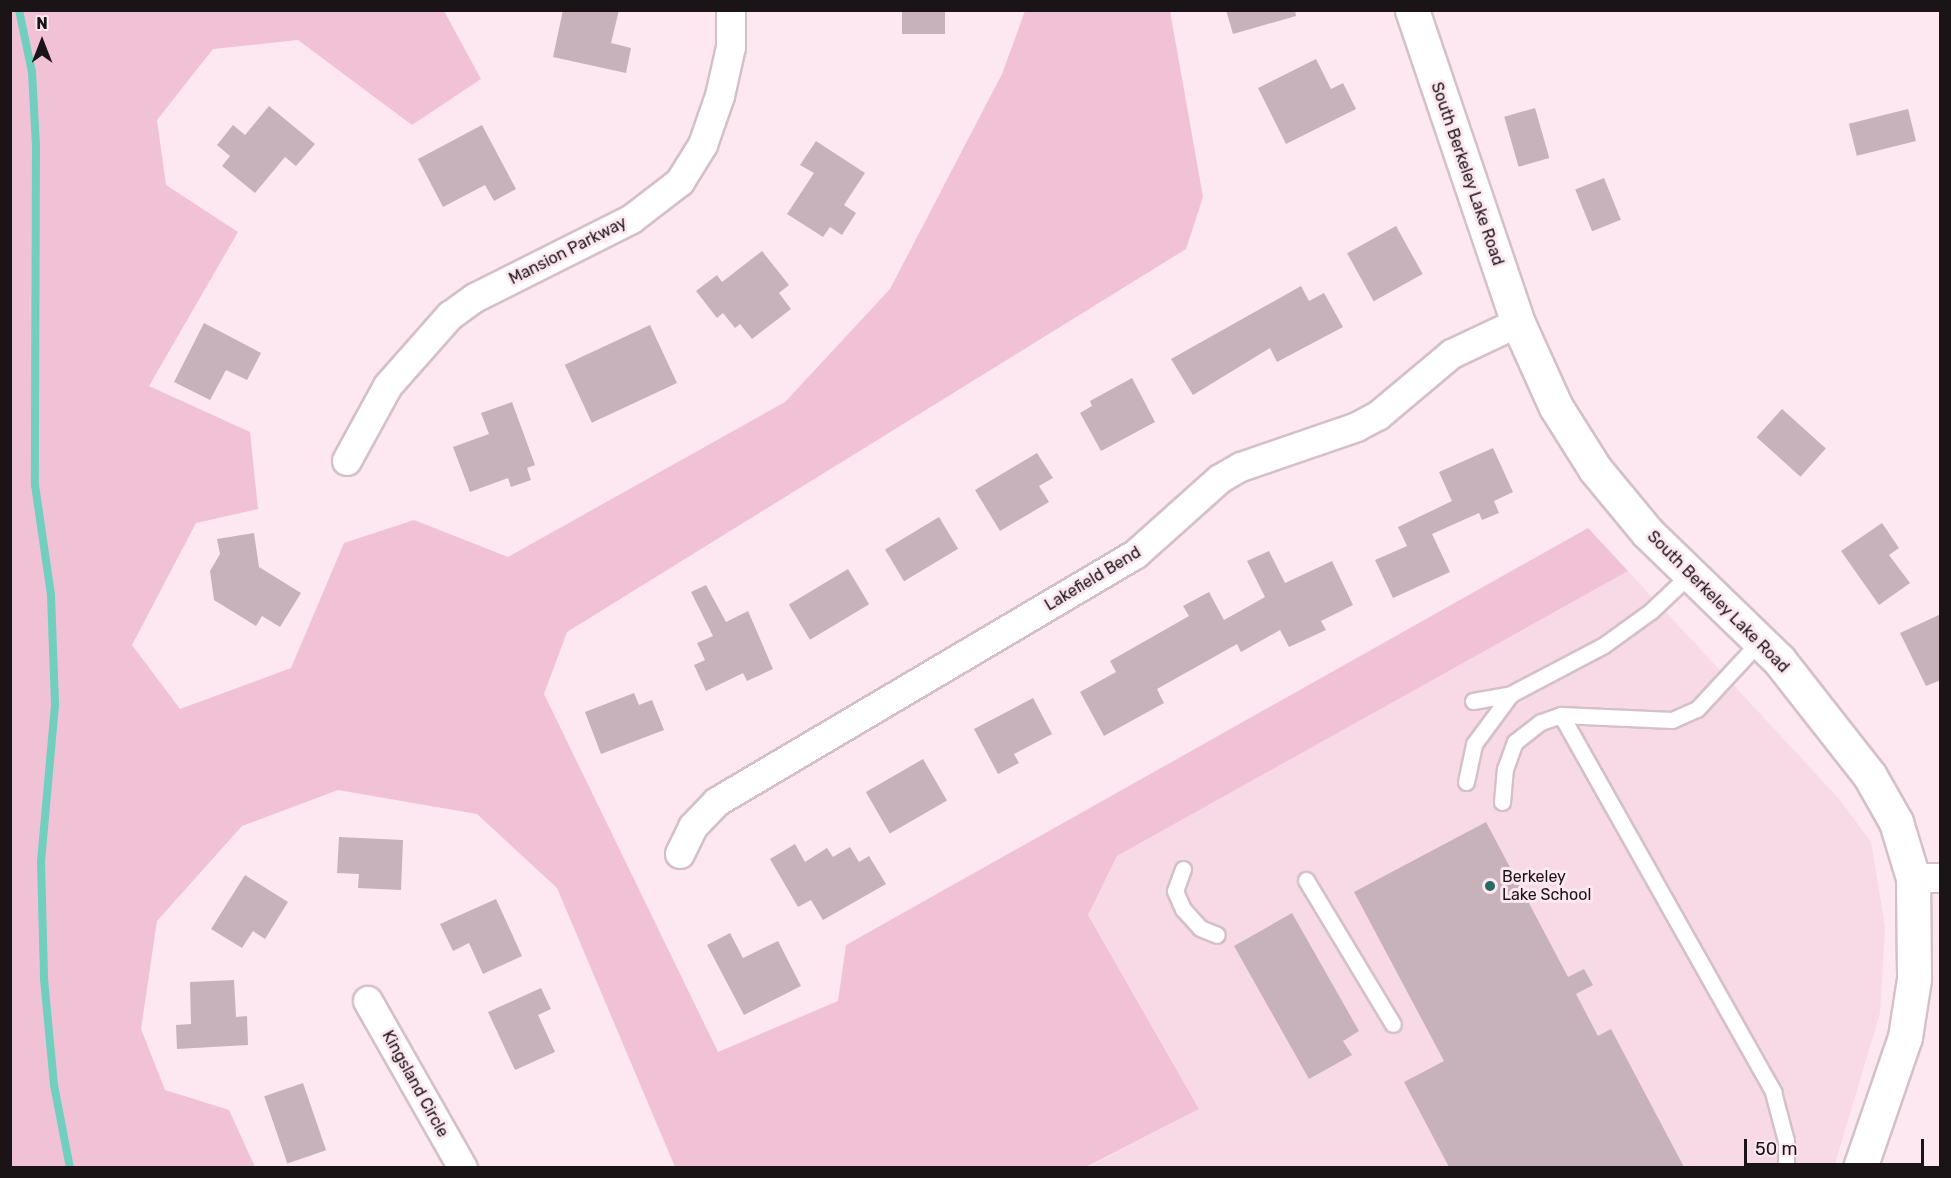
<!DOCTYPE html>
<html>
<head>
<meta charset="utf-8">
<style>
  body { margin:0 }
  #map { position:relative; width:1951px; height:1178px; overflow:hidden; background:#fde7f0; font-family:Rubik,sans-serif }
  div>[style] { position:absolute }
  .built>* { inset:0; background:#f8dae6 }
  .green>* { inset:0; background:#f1c2d6 }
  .stream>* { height:8px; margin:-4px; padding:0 4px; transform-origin:4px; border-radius:4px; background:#70cfbe }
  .building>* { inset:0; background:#c7b2bb; transform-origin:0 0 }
  .roads { filter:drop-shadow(2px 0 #d5c0c8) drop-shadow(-2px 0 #d5c0c8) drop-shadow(0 2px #d5c0c8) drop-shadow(0 -2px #d5c0c8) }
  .lane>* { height:15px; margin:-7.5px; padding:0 7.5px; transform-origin:7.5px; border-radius:7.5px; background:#fff }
  .street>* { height:28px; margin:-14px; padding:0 14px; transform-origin:14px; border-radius:14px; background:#fff }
  .secondary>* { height:33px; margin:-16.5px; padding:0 16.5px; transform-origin:16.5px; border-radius:16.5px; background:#fff }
  .dots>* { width:16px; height:16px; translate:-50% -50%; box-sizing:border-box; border:3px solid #fde7f0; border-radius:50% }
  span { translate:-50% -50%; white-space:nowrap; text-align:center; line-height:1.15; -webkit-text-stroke:6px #fde7f0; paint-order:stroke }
  .street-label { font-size:16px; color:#1b1417 }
  .poi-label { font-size:16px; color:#1b1417 }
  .left { translate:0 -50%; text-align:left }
  .frame { position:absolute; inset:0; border:12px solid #1b1417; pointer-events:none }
  .north { position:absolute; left:12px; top:12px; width:60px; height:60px; -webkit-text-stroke:4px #fde7f0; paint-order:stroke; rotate:0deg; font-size:16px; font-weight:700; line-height:24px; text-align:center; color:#1b1417 }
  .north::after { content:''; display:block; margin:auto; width:21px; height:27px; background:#1b1417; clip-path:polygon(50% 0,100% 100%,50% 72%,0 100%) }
  .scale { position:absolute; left:1744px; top:1139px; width:180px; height:27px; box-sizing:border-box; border:3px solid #1b1417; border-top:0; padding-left:8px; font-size:18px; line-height:21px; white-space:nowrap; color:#1b1417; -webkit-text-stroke:4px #fde7f0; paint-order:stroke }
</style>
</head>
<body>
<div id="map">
  <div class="built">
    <div style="clip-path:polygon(1628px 571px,1840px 800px,1871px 842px,1885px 927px,1880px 1013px,1834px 1167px,1086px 1168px,1199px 1109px,1088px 915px,1117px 856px)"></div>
  </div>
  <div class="green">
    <div style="clip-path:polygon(10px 11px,444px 11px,481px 79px,412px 125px,298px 40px,213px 49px,157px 120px,166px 185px,238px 232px,149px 386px,250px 432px,258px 509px,196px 523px,132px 645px,180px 709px,291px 668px,344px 543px,414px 520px,508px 557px,785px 402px,890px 289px,1002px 74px,1025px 11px,1170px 11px,1203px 197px,1186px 249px,567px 632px,544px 694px,718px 1052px,838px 1001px,846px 945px,1588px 528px,1628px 571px,1117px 856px,1088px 915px,1199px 1109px,1086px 1167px,675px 1167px,557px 888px,477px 814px,338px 790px,242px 826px,157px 921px,141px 1029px,165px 1090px,229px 1110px,255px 1167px,11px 1167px)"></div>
  </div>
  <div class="stream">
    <div style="left:19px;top:10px;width:63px;rotate:78.2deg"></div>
    <div style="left:32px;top:72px;width:74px;rotate:86.9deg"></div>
    <div style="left:36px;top:146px;width:339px;rotate:90.2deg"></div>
    <div style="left:35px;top:485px;width:111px;rotate:81.7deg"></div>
    <div style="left:51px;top:595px;width:110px;rotate:87.9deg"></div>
    <div style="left:55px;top:705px;width:158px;rotate:95.1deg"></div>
    <div style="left:41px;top:862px;width:117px;rotate:88.5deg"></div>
    <div style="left:44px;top:979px;width:106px;rotate:84.6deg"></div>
    <div style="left:54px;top:1085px;width:85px;rotate:79.1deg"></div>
  </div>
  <div class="building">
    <div style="clip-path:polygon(563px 10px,619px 10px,611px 43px,631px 48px,626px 73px,553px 57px)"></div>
    <div style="left:902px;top:10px;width:43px;height:24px"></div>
    <div style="clip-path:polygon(1226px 10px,1295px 10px,1296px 16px,1233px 34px)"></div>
    <div style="clip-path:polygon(1316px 59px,1331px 89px,1343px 83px,1356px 109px,1286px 144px,1258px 88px)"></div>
    <div style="clip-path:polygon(269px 106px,315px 144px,296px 166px,285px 157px,255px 193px,222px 166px,230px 156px,217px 145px,233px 125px,245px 135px)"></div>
    <div style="left:1535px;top:108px;width:52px;height:32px;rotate:74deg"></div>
    <div style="left:1908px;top:109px;width:33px;height:61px;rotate:76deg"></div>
    <div style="clip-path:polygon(482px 125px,516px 189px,494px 201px,485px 185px,443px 207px,418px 159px)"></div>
    <div style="clip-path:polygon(816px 141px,865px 173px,844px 205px,856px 213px,842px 235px,830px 227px,823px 237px,787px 214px,814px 173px,800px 165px)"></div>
    <div style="left:1604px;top:178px;width:45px;height:31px;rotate:68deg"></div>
    <div style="left:1396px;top:226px;width:55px;height:56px;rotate:61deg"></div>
    <div style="clip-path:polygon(762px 251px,789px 285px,779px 293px,791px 309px,752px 339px,740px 324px,735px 328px,723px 313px,717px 318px,696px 291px,717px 275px,722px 282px)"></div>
    <div style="clip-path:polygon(1301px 286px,1309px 301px,1324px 293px,1343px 327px,1277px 362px,1270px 348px,1193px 395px,1171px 359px)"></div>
    <div style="clip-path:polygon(204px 323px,261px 353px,247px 380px,226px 370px,210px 400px,174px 382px)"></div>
    <div style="left:650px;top:325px;width:64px;height:94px;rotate:65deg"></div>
    <div style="clip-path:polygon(1132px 378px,1155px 422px,1101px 451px,1080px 413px,1092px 406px,1090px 401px)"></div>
    <div style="clip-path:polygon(512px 402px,535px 465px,527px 468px,531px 480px,511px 487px,508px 478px,470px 492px,453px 447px,489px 434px,481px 413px)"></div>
    <div style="left:1782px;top:409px;width:59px;height:38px;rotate:42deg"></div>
    <div style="clip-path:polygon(1493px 448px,1513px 492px,1494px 501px,1499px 513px,1482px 520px,1479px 513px,1432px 534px,1450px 572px,1393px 598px,1375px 560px,1407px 546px,1398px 527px,1452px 501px,1439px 472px)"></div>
    <div style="clip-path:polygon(1037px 453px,1053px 478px,1039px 486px,1049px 502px,1000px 531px,975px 490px)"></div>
    <div style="left:939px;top:517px;width:37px;height:63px;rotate:59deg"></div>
    <div style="clip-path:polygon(1882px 523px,1899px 548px,1889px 555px,1910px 583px,1879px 605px,1841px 551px)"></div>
    <div style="clip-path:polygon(254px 533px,259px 567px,301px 593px,280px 627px,262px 616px,256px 626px,214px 600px,210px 571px,220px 554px,217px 539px)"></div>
    <div style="clip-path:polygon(1269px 551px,1285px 583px,1332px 561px,1353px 605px,1321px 621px,1326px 630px,1289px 647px,1280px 630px,1241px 652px,1237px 644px,1157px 689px,1164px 703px,1104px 736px,1080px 692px,1116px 672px,1110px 661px,1189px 616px,1183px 606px,1209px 592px,1224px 620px,1265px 597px,1247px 561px)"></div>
    <div style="left:848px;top:569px;width:41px;height:69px;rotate:59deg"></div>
    <div style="clip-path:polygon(706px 585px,726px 622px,748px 611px,773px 669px,747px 681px,743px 673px,706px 691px,694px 665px,705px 660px,697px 643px,713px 636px,691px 592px)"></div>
    <div style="clip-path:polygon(1941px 614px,1941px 680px,1926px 686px,1900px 633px)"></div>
    <div style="clip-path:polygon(634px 693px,639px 705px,652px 700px,664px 730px,601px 754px,585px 712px)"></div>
    <div style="clip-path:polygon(1033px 698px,1052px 734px,1014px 754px,1019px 763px,998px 774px,974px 729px)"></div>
    <div style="left:923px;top:759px;width:48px;height:66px;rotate:60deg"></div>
    <div style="clip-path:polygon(1486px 822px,1568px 977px,1584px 969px,1593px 985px,1576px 994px,1598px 1036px,1611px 1029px,1684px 1167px,1449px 1167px,1404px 1082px,1444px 1061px,1354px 892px)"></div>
    <div style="clip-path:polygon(339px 837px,403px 840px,401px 890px,358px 888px,359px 874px,337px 873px)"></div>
    <div style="clip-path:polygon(795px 844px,805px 862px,827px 848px,833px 857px,850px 847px,859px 862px,869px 856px,886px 884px,823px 920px,811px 900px,798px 907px,770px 859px)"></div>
    <div style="clip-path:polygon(245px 875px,288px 902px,265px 939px,253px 931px,242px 948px,211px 929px)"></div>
    <div style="clip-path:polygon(496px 899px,522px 956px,483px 974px,469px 943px,453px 951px,440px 924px)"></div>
    <div style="clip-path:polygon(1292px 913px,1359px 1031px,1343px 1041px,1352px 1055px,1309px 1079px,1234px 946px)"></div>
    <div style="clip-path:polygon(730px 933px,743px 958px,778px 941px,801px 986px,744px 1015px,707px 945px)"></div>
    <div style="clip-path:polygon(234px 980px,236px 1017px,247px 1016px,248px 1045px,177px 1049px,176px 1025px,191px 1024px,190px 982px)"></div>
    <div style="clip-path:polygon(541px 988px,551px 1009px,538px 1015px,555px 1052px,515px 1070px,488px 1012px)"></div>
    <div style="left:303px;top:1083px;width:71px;height:41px;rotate:71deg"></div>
  </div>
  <div class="roads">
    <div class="lane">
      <div style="left:1473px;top:701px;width:39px;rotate:-10deg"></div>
      <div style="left:1511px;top:694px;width:105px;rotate:-27.8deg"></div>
      <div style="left:1604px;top:645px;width:58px;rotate:-35.9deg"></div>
      <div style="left:1651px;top:611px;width:51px;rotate:-43.4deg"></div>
      <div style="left:1561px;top:715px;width:433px;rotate:60.6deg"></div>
      <div style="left:1773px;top:1092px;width:51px;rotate:75.1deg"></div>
      <div style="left:1786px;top:1141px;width:27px;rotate:90deg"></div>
      <div style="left:1466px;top:782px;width:39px;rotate:-78deg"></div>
      <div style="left:1474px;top:744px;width:62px;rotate:-53.5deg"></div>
      <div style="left:1502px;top:802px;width:33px;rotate:-85deg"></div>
      <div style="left:1505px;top:769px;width:29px;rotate:-70deg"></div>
      <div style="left:1515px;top:742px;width:33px;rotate:-38deg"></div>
      <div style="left:1541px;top:722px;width:21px;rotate:-19deg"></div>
      <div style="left:1561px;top:715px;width:111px;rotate:2.6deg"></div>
      <div style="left:1672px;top:720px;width:27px;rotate:-24deg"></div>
      <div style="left:1697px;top:709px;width:93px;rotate:-47.2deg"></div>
      <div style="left:1183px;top:869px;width:23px;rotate:110deg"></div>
      <div style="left:1175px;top:891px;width:20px;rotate:66deg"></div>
      <div style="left:1183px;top:909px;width:25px;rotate:48deg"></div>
      <div style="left:1200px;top:928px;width:18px;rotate:22deg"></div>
      <div style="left:1306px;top:880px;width:168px;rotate:58.9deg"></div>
    </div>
    <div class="street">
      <div style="left:347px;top:461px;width:85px;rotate:-61.3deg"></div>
      <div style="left:388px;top:386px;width:94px;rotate:-48.5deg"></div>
      <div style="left:450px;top:316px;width:31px;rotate:-36deg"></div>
      <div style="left:475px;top:298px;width:176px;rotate:-26.7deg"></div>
      <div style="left:632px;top:219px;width:61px;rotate:-37.6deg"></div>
      <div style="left:680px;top:182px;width:44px;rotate:-58.1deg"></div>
      <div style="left:703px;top:145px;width:52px;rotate:-70.9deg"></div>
      <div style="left:720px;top:96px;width:50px;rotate:-77.3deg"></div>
      <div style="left:731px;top:47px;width:37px;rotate:-90deg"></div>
      <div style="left:680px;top:854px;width:30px;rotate:-64deg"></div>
      <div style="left:693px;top:827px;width:35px;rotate:-46deg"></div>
      <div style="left:717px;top:802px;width:486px;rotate:-30.6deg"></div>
      <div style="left:1135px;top:555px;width:114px;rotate:-41.8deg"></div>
      <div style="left:1220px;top:479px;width:24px;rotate:-30deg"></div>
      <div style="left:1241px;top:467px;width:123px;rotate:-19deg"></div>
      <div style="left:1357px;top:427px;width:24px;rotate:-28deg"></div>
      <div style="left:1378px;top:416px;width:97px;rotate:-40deg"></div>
      <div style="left:1452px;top:354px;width:73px;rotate:-25.2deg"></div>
      <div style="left:1913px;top:878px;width:27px"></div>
      <div style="left:368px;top:1001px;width:192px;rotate:60.4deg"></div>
    </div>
    <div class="secondary">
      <div style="left:1412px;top:10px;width:330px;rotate:71.3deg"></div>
      <div style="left:1518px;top:323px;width:92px;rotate:65.7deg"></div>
      <div style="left:1556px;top:407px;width:73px;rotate:57.8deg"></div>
      <div style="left:1595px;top:469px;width:83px;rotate:50.4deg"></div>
      <div style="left:1648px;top:533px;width:182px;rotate:44.1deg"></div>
      <div style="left:1779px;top:660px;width:147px;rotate:51.9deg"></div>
      <div style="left:1870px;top:776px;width:53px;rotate:60.5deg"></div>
      <div style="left:1896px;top:822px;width:59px;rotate:73.1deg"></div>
      <div style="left:1913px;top:878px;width:101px;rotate:89.4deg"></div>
      <div style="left:1914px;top:979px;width:59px;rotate:98.8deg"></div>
      <div style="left:1905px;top:1037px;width:139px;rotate:109deg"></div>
    </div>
  </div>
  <div class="dots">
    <div style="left:1490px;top:886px;background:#266c61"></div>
  </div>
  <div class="street-label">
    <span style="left:1467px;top:174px;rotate:71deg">South Berkeley Lake Road</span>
    <span style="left:568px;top:251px;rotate:-27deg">Mansion Parkway</span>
    <span style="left:1093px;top:579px;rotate:-31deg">Lakefield Bend</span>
    <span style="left:1718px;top:602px;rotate:45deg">South Berkeley Lake Road</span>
    <span style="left:415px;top:1084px;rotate:61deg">Kingsland Circle</span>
  </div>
  <div class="poi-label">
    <span class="left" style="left:1502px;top:886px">Berkeley<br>Lake School</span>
  </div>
  <div class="frame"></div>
  <div class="north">N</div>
  <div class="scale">50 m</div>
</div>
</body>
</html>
